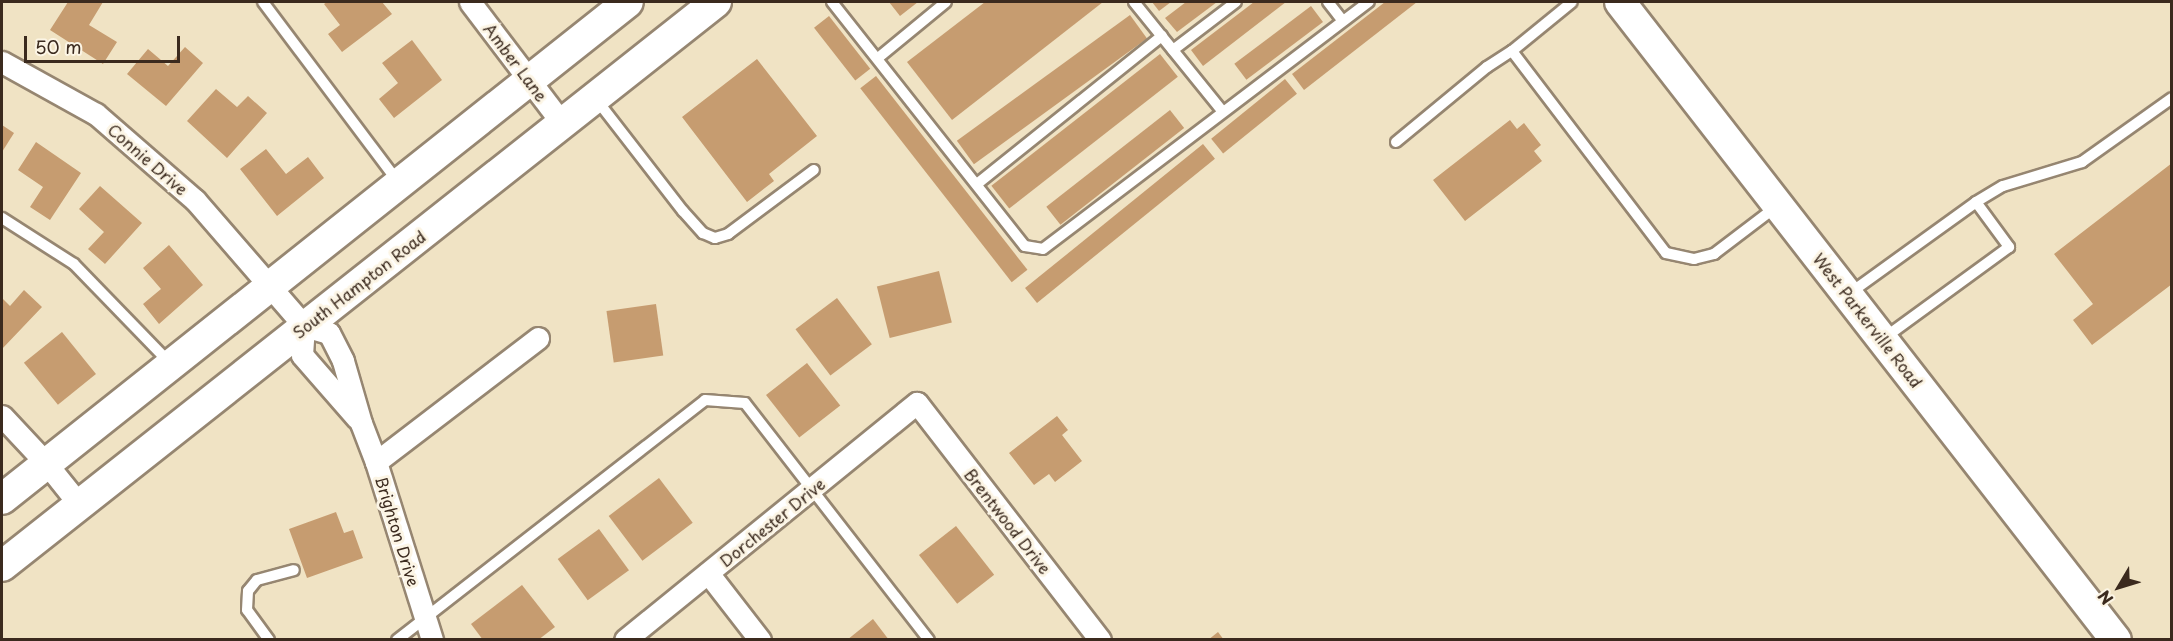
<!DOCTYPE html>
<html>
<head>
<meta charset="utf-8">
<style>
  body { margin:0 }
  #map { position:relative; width:2173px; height:641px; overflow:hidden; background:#f0e3c4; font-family:"Playpen Sans",sans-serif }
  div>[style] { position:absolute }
  .building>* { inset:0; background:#c69c70; transform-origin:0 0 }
  .roads { filter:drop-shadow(2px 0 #968671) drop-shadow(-2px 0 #968671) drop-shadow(0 2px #968671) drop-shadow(0 -2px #968671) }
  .service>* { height:10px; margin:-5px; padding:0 5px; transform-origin:5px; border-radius:5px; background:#fff }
  .minor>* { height:21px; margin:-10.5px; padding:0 10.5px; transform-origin:10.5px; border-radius:10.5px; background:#fff }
  .secondary>* { height:30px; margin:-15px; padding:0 15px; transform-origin:15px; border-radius:15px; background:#fff }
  span { translate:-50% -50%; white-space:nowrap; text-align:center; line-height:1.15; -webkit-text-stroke:6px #fcf5e5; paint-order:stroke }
  .street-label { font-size:16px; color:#3b2a1e }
  .frame { position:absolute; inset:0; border:3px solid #3b2a1e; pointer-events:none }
  .north { position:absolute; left:2089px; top:557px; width:60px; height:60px; -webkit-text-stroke:4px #fcf5e5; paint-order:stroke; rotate:232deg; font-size:16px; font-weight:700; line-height:24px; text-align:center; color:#3b2a1e }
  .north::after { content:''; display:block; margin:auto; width:21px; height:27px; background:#3b2a1e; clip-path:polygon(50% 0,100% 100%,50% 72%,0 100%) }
  .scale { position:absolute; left:24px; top:36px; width:156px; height:27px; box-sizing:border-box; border:3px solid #3b2a1e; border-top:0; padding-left:8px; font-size:18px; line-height:21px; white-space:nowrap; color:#3b2a1e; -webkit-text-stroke:4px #fcf5e5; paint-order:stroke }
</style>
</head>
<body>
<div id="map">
  <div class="building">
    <div style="clip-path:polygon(68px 2px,103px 2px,89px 25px,117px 42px,103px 64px,50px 30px)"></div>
    <div style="clip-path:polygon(327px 2px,382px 2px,392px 14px,342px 52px,328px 34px,340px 25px,324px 4px)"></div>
    <div style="clip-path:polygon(889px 2px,918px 2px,900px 16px)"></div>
    <div style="clip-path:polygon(985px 2px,1103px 2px,952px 120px,907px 62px)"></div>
    <div style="clip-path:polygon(1152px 2px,1171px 2px,1159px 11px)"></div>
    <div style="clip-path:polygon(1186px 2px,1217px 2px,1177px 32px,1165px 18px)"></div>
    <div style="clip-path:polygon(1254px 2px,1286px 2px,1203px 66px,1191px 50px)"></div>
    <div style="clip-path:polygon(1385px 2px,1417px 2px,1304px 90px,1292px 74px)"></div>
    <div style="left:1311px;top:6px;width:20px;height:96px;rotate:53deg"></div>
    <div style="left:1130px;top:15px;width:29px;height:214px;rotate:54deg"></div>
    <div style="left:829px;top:16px;width:67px;height:19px;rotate:52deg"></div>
    <div style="clip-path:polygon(412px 40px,442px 80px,394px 118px,379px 99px,398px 83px,382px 63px)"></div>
    <div style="clip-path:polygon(185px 47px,203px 63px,166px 106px,127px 74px,148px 49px,168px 66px)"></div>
    <div style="left:1160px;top:54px;width:29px;height:214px;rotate:52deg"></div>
    <div style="clip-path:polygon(757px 59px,817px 136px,769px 174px,774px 181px,747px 202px,682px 117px)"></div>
    <div style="left:876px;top:76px;width:246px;height:20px;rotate:52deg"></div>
    <div style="left:1285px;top:79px;width:19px;height:95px;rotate:51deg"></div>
    <div style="clip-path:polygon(216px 89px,237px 107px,248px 96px,267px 113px,227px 158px,187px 121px)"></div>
    <div style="left:1170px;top:110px;width:23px;height:157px;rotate:52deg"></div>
    <div style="clip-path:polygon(1510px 120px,1517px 129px,1524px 123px,1541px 145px,1534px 151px,1542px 161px,1465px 221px,1433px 180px)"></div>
    <div style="clip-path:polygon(2px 125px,14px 133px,2px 152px)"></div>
    <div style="clip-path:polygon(36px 142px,81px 173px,50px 220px,30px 207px,43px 187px,18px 170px)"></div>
    <div style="left:1203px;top:144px;width:19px;height:229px;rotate:51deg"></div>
    <div style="clip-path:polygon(266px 149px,286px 174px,308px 157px,324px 178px,277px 216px,240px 169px)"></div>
    <div style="clip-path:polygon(2172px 163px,2172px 284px,2092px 345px,2073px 320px,2093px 304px,2054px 254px)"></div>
    <div style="clip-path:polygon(100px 186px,142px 223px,105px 264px,88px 249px,104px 232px,79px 209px)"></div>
    <div style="clip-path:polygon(169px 245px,203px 285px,159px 324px,143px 304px,161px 289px,143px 268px)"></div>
    <div style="left:939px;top:271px;width:53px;height:64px;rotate:76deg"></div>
    <div style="clip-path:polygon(24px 290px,42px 307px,2px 349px,2px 298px,10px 306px)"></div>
    <div style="left:837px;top:298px;width:58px;height:52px;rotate:53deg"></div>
    <div style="left:656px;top:304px;width:52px;height:50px;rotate:82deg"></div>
    <div style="left:62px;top:332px;width:54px;height:49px;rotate:51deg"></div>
    <div style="left:807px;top:363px;width:54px;height:52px;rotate:52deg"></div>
    <div style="clip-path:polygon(1057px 416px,1068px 430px,1062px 435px,1082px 461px,1055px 482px,1049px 474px,1034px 485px,1009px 453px)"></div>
    <div style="left:659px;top:478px;width:56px;height:63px;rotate:53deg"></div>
    <div style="clip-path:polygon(336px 512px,344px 533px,353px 530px,363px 558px,307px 578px,289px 529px)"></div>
    <div style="left:956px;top:526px;width:62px;height:47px;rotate:52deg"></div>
    <div style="left:599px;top:529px;width:51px;height:51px;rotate:54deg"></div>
    <div style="clip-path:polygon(522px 585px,555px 627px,538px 640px,483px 640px,471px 624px)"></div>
    <div style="clip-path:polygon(873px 619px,889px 640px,847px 640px)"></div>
    <div style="clip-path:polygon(1218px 632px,1224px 640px,1208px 640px)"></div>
  </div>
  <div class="roads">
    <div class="service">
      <div style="left:263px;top:2px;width:226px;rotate:53.1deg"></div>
      <div style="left:832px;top:2px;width:311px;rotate:51.7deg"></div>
      <div style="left:1025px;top:246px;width:18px;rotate:9deg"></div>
      <div style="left:1043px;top:249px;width:409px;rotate:-37.2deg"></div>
      <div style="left:1134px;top:2px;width:141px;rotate:51deg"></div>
      <div style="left:1328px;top:2px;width:24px;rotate:52deg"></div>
      <div style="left:1173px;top:50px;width:79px;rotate:-37.3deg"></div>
      <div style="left:1512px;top:51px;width:77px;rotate:-39.2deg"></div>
      <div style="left:878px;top:58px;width:88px;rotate:-39.5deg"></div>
      <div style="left:596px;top:99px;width:142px;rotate:52.2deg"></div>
      <div style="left:683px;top:211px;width:30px;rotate:48deg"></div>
      <div style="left:703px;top:233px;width:13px;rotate:23deg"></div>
      <div style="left:715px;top:238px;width:14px;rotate:-17deg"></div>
      <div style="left:728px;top:234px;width:107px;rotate:-36.7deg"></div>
      <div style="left:1396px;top:142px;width:118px;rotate:-39.5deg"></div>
      <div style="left:1487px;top:67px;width:30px;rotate:-33deg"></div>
      <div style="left:1512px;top:51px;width:254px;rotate:52.7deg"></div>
      <div style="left:1666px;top:253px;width:29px;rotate:12deg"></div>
      <div style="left:1694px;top:259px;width:21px;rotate:-14deg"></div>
      <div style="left:1714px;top:254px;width:78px;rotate:-37.2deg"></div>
      <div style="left:977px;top:184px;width:237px;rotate:-38.7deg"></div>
      <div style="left:1976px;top:202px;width:31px;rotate:-31deg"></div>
      <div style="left:2003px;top:186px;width:83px;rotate:-16.9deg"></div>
      <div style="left:2082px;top:162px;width:110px;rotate:-35.4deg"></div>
      <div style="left:2px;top:218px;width:85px;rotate:32.6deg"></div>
      <div style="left:74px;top:264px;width:139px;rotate:45.9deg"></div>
      <div style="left:1850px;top:293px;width:155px;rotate:-35.8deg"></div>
      <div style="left:1976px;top:202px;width:56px;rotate:53.7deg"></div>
      <div style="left:2009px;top:247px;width:156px;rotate:143.9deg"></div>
      <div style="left:269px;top:640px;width:37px;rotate:-126deg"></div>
      <div style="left:247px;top:610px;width:19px;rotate:-87deg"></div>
      <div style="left:248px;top:591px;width:14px;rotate:-51deg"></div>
      <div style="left:257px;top:580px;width:38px;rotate:-15deg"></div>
      <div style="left:397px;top:640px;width:390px;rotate:-37.9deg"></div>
      <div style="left:705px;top:400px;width:40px;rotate:4.3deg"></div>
      <div style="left:745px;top:403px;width:300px;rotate:52.2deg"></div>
    </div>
    <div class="minor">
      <div style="left:470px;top:2px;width:152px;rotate:52.8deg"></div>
      <div style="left:2px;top:62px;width:107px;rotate:29deg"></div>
      <div style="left:96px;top:114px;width:131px;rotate:41deg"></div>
      <div style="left:195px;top:200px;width:167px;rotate:49.1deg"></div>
      <div style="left:304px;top:326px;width:26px;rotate:16deg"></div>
      <div style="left:329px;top:333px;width:31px;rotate:63deg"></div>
      <div style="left:343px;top:361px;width:65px;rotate:73.8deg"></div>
      <div style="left:361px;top:423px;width:42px;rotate:69deg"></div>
      <div style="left:376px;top:462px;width:187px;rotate:72.5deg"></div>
      <div style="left:304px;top:326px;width:29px;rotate:94deg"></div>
      <div style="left:302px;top:355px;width:84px;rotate:48.9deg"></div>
      <div style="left:2px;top:416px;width:64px;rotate:46.9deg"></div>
      <div style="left:46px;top:463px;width:53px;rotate:51.2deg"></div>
      <div style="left:376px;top:462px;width:204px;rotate:-37.4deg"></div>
      <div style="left:708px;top:573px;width:85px;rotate:52.2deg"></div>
      <div style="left:625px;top:640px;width:376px;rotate:-39.1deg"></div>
      <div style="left:917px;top:403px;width:299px;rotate:52.3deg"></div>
    </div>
    <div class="secondary">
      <div style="left:1620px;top:2px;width:808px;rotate:52.14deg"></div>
      <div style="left:2px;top:499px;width:799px;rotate:-38.45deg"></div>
      <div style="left:2px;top:566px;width:910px;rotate:-38.31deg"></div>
    </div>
  </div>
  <div class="street-label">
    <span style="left:516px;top:62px;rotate:53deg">Amber Lane</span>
    <span style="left:148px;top:159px;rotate:41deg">Connie Drive</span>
    <span style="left:359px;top:284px;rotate:-38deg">South Hampton Road</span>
    <span style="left:1868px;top:320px;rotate:52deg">West Parkerville Road</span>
    <span style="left:1008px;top:521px;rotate:52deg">Brentwood Drive</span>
    <span style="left:772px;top:522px;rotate:-39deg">Dorchester Drive</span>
    <span style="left:398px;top:531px;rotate:73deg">Brighton Drive</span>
  </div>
  <div class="frame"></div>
  <div class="north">N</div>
  <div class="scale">50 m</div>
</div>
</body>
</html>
